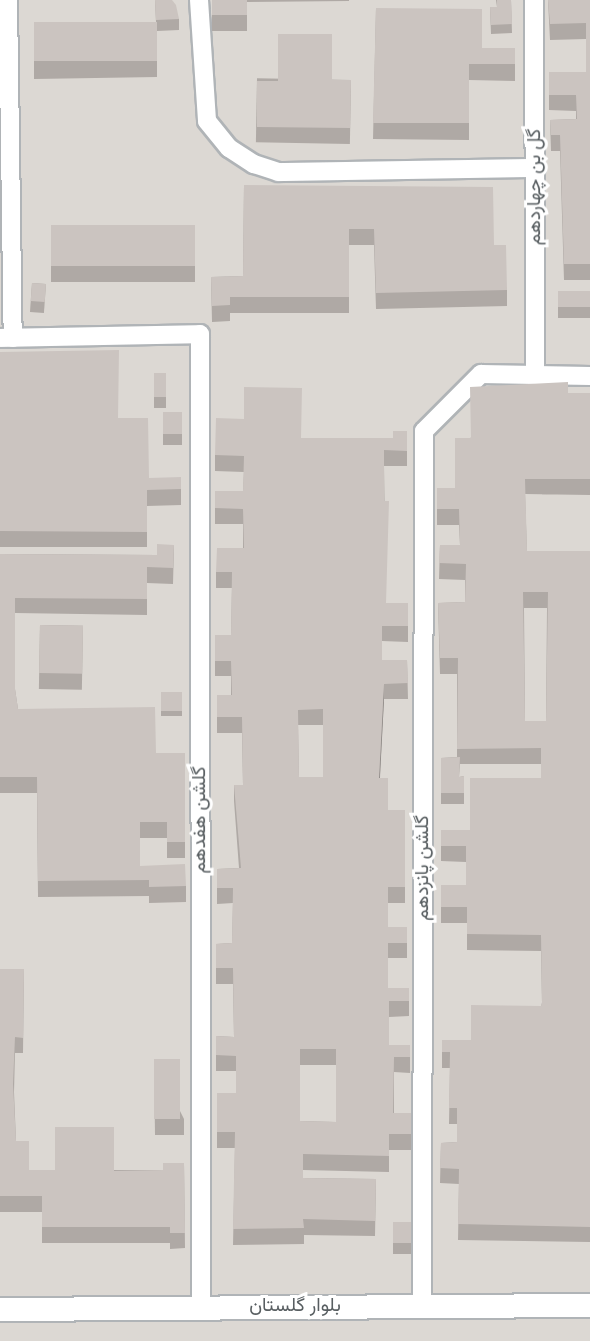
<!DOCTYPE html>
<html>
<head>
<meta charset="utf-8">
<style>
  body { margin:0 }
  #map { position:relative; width:590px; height:1341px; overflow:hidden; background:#ece6de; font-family:"Nunito Sans",Vazirmatn,sans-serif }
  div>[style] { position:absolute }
  .industrial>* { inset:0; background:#dcd8d3; transform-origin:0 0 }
  .roads { filter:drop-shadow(2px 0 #b0b4b7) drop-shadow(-2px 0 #b0b4b7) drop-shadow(0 2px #b0b4b7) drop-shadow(0 -2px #b0b4b7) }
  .minor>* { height:18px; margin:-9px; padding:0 9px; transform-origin:9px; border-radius:9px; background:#fff }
  .tertiary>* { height:23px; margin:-11.5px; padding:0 11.5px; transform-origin:11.5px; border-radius:11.5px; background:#fff }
  .wall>* { inset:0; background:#afa9a5; transform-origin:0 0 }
  .shaded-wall>* { inset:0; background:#8e8986 }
  .building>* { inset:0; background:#cbc4c0; transform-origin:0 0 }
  span { translate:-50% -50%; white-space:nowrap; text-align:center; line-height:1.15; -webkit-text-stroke:6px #fff; paint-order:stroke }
  .street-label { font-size:19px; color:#585e61 }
</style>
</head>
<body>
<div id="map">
  <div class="industrial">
    <div style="left:0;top:0;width:590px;height:1341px"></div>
  </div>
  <div class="roads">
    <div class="minor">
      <div style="left:8px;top:0;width:338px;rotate:89.2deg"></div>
      <div style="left:199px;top:0;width:121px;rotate:86.2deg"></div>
      <div style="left:207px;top:121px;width:35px;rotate:51deg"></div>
      <div style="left:229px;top:148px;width:30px;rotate:33deg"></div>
      <div style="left:254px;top:164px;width:25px;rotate:18deg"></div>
      <div style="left:278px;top:172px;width:258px;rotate:-0.9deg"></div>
      <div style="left:534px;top:0;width:374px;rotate:89.8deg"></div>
      <div style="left:0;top:338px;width:200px;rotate:-1.1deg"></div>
      <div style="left:200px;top:334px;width:972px;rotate:89.94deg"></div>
      <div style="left:422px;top:1305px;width:874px;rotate:-89.87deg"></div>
      <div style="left:424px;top:431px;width:81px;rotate:-45deg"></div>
      <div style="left:481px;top:374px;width:109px;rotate:1.1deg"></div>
    </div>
    <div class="tertiary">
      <div style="left:0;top:1309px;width:590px;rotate:-0.39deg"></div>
    </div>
  </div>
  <div class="wall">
    <div style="clip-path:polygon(155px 0,179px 19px,179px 30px,157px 31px,157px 77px,34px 79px,34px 24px,156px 22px)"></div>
    <div style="clip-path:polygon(212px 0,349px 0,349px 1px,247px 2px,247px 31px,212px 31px)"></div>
    <div style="clip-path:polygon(496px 0,511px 0,512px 33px,491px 34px,490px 7px,497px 7px)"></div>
    <div style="clip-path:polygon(548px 0,590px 0,590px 280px,564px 280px,560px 151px,551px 151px,550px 120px,576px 119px,576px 111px,549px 110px,549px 72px,586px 72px,586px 39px,550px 40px)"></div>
    <div style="clip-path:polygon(376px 8px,482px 48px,515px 48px,515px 81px,469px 80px,469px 140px,373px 139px)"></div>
    <div style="left:351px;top:80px;width:64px;height:94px;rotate:91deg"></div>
    <div style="clip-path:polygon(244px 185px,494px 245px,507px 290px,507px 306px,376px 309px,374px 245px,349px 245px,349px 313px,230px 313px,230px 321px,212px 322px,211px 277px,243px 276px)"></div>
    <div style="left:51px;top:225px;width:144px;height:57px"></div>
    <div style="left:32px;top:283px;width:14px;height:29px;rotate:4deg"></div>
    <div style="left:590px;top:291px;width:27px;height:32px;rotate:90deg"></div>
    <div style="clip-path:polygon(0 352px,118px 418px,149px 478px,181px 489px,181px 505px,147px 506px,147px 547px,0 547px)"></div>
    <div style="left:154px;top:373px;width:12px;height:35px"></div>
    <div style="clip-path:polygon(evenodd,568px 393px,590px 393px,590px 495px,525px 494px,527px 551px,590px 551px,590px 1242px,458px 1240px,459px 1184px,440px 1183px,441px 1143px,457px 1142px,457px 1124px,449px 1124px,450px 1068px,442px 1068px,442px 1040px,471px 1040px,541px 1006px,542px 1003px,541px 951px,467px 950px,467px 923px,441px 923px,441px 885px,466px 885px,466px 862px,441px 861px,441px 830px,470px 830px,541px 778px,541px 764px,460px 764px,459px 777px,464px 776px,464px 804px,441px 804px,441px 758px,457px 757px,457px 674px,440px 674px,438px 603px,465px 602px,465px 580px,439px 579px,440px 545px,460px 545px,459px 525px,437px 525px,437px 488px,455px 488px,470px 438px,568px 393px,524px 608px,547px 608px,546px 721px,525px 721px,524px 608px)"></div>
    <div style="left:182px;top:412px;width:33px;height:19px;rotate:90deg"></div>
    <div style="clip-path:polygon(evenodd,407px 431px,407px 466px,384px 466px,386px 603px,408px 603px,408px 642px,382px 641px,382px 660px,407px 660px,408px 699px,384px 699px,380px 778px,388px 810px,405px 810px,405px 903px,388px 903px,388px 927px,407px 927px,407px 958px,388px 958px,388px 988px,409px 988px,409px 1016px,389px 1017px,389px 1045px,410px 1045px,410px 1073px,394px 1072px,394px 1113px,411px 1113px,411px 1150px,389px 1150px,389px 1172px,303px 1170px,303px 1178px,376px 1179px,375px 1236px,304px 1235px,304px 1244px,233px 1245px,235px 1148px,217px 1148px,217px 1093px,236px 1093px,236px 1071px,216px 1071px,216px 1036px,234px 1037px,233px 984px,216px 984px,216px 944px,232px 943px,233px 903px,217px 904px,217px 869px,239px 868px,234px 801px,234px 785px,243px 785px,242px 733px,217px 733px,217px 695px,231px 695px,231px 676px,215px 676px,215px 635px,231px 635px,232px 588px,216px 588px,216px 572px,243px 548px,243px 524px,215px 524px,215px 508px,243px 491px,244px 472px,215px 471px,215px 455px,301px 438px,393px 438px,407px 431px,298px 725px,323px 725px,323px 777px,299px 777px,298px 725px,407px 431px,300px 1065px,336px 1065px,336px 1122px,300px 1121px,300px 1065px)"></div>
    <div style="clip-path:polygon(174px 545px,173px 584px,147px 583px,147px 615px,15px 613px,15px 689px,18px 709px,156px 753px,185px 753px,185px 858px,167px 858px,167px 838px,140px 838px,140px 866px,186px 886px,186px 902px,149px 903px,149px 896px,38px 897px,37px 793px,0 793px,0 554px,157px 555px)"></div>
    <div style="left:40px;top:625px;width:43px;height:64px;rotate:1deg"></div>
    <div style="left:182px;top:692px;width:24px;height:21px;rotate:90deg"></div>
    <div style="clip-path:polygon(0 969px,24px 969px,23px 1053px,15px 1053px,14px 1092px,16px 1141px,29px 1170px,163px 1170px,184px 1163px,185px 1248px,170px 1249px,170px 1243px,42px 1243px,42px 1212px,0 1212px)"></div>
    <div style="clip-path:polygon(154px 1059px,184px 1119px,184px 1135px,155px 1135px)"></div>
    <div style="left:393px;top:1222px;width:18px;height:32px"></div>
  </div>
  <div class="shaded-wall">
    <div style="clip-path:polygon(384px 684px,384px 699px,379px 793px,379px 778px)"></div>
  </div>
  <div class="building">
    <div style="clip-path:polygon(155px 0,172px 0,176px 5px,179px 19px,156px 20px)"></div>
    <div style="left:212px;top:0;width:35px;height:15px"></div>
    <div style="clip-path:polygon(497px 0,511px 0,512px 24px,491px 25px,490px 7px,497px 7px)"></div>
    <div style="clip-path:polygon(548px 0,590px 0,590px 264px,564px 264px,560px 135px,551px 135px,550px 120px,577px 119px,576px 95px,549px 95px,549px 72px,586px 72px,586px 23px,550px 24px)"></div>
    <div style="clip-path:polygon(376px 8px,482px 9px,482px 48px,515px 48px,515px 64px,469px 64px,469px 123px,373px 123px)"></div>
    <div style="left:157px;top:22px;width:39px;height:123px;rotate:90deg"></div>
    <div style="clip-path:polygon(278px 34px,332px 34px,332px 80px,351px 80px,350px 128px,257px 127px,257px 81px,278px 81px)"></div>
    <div style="clip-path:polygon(244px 185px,493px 187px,494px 245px,506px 245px,507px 290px,376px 293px,374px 229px,349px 229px,349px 297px,230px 297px,230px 305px,212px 306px,211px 277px,243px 276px)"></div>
    <div style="left:51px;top:225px;width:144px;height:41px"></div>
    <div style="left:32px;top:283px;width:14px;height:18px;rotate:4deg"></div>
    <div style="left:590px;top:291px;width:16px;height:32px;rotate:90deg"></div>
    <div style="clip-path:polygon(119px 350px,118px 418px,148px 418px,149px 478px,181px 477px,181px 489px,147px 490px,147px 532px,0 531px,0 352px)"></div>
    <div style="left:154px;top:373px;width:12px;height:24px"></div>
    <div style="clip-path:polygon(evenodd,568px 382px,568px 393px,590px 393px,590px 479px,525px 479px,527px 551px,590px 551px,590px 1227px,458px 1224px,459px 1169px,440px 1168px,441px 1143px,457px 1142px,457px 1108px,449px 1108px,450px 1052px,442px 1052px,442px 1040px,471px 1040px,471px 1005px,541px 1006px,542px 1002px,541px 935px,467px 934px,467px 907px,441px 907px,441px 885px,466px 885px,466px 846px,441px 846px,441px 830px,470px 830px,470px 778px,541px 778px,541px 748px,457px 749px,458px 658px,440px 658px,438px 603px,465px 602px,466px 564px,439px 563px,440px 545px,460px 545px,459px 509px,437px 509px,437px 488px,455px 488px,455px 438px,471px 438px,470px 387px,568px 382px,523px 592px,548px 592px,546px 721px,525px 721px,523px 592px)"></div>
    <div style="clip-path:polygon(evenodd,244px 387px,302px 388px,301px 438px,393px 438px,393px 431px,407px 431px,407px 451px,384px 450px,384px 501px,389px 501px,386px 603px,408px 603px,408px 626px,382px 626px,382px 660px,407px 660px,408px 683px,384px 684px,379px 778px,388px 778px,388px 810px,405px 810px,405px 887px,388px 887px,388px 927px,407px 927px,407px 943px,388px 943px,388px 988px,409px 988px,409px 1001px,389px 1001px,389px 1045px,410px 1045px,410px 1057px,394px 1057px,393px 1113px,411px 1113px,411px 1134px,389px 1134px,389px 1156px,303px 1154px,303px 1178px,376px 1179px,375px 1221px,303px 1219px,304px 1228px,233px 1229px,235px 1132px,217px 1132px,217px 1093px,236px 1093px,236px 1056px,216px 1055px,216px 1036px,234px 1037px,233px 968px,216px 968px,216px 944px,232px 943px,233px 888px,217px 888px,217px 869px,241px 868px,234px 785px,243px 785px,242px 717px,217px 717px,217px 695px,232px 695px,231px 661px,215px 661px,215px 635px,231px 635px,232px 572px,216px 572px,217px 548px,244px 548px,243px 509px,215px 508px,215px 491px,243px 491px,244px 456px,215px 455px,216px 418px,244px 419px,244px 387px,323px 709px,323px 777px,299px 777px,298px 710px,323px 709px,244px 387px,300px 1049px,336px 1049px,336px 1122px,300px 1121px,300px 1049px)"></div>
    <div style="left:182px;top:412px;width:22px;height:19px;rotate:90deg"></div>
    <div style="clip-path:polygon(157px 544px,174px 545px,173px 568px,147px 567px,147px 599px,15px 598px,15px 689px,18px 709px,155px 707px,156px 753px,185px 753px,185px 842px,167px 842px,167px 822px,140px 822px,140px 866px,185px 864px,186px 886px,149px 887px,149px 880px,38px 881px,37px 777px,0 777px,0 554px,157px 555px)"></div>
    <div style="left:40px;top:625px;width:43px;height:48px;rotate:1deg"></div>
    <div style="left:182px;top:692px;width:19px;height:21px;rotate:90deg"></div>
    <div style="clip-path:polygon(460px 757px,459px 777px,464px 776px,464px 793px,441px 793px,441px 758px)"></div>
    <div style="clip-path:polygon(0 969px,24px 969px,23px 1038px,15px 1037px,13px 1084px,16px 1141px,29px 1141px,29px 1170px,55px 1170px,55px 1127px,114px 1127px,114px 1171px,163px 1170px,163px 1163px,184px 1163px,185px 1233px,170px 1233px,170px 1227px,42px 1227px,42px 1196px,0 1196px)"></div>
    <div style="left:154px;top:1059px;width:26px;height:60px"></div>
    <div style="left:393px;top:1222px;width:18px;height:21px"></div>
  </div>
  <div class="street-label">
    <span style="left:535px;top:187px;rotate:-90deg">گل بن چهاردهم</span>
    <span style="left:200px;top:820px;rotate:-90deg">گلشن هفدهم</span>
    <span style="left:423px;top:868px;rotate:-90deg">گلشن پانزدهم</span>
    <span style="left:295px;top:1306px">بلوار گلستان</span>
  </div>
</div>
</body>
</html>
